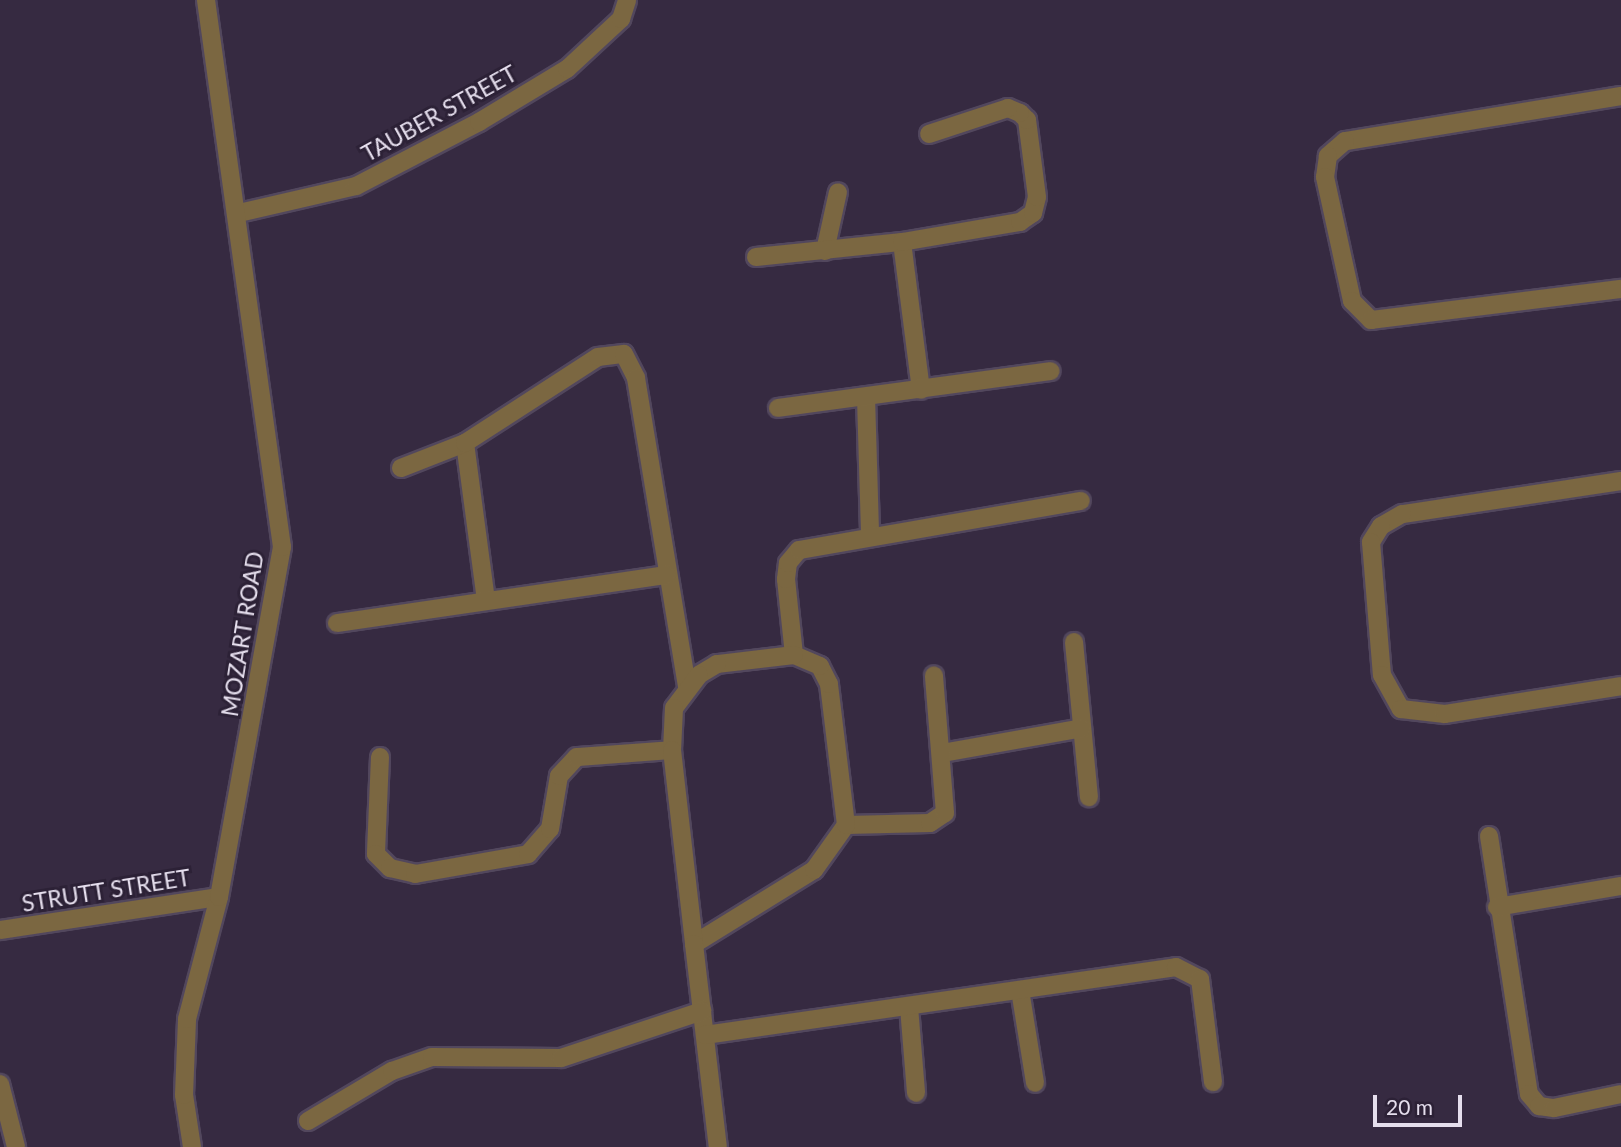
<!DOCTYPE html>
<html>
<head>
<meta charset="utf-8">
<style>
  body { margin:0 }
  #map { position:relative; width:1621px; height:1147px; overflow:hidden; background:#362a41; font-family:Lato,sans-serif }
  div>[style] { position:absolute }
  .roads { filter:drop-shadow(2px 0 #52475d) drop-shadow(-2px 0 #52475d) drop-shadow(0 2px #52475d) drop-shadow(0 -2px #52475d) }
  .minor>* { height:18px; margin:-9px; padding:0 9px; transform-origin:9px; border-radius:9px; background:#7b6741 }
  span { translate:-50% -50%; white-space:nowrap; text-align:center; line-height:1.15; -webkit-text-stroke:6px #2c2136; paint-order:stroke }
  .street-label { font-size:23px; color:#e5deed }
  .scale { position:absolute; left:1373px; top:1095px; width:89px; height:32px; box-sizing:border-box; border:4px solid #e5deed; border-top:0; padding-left:9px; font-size:21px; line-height:24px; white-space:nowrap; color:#e5deed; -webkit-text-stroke:5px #2c2136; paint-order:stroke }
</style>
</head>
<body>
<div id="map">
  <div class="roads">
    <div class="minor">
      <div style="left:1621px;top:96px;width:280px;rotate:170.7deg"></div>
      <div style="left:1345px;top:141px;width:23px;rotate:139deg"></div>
      <div style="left:1328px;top:156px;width:21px;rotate:98deg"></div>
      <div style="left:1325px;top:177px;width:127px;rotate:77.7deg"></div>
      <div style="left:1352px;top:301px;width:27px;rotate:45deg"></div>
      <div style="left:1371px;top:320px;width:252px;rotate:-7.1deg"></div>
      <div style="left:239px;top:213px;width:120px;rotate:-13deg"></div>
      <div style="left:356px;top:186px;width:139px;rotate:-27.5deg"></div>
      <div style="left:479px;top:122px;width:103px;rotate:-31.1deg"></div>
      <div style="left:567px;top:69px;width:74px;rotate:-42.8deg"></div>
      <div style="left:621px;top:19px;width:20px;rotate:-72deg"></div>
      <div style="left:902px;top:242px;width:149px;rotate:82.7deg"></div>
      <div style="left:825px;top:251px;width:60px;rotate:-77.6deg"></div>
      <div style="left:756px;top:257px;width:147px;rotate:-5.9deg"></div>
      <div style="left:902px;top:242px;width:120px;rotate:-9.6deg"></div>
      <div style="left:1020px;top:222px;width:16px;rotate:-35deg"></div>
      <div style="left:1033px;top:213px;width:16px;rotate:-76deg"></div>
      <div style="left:1037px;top:197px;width:78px;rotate:-97.4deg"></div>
      <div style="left:1027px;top:120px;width:10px;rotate:-135deg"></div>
      <div style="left:1020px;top:113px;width:13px;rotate:-157deg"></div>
      <div style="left:1008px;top:108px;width:83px;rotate:161.8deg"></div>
      <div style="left:866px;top:397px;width:138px;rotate:88.3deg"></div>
      <div style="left:778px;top:408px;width:275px;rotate:-7.7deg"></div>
      <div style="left:465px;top:443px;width:158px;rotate:82.4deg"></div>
      <div style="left:401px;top:468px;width:69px;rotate:-21.3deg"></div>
      <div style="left:465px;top:443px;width:158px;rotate:-32.9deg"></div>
      <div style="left:598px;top:357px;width:26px;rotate:-7deg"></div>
      <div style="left:624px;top:354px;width:27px;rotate:63deg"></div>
      <div style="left:636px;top:378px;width:313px;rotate:80.6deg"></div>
      <div style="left:1621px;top:481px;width:221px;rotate:171.4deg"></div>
      <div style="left:1402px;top:514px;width:24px;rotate:150deg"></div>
      <div style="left:1381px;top:526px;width:19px;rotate:122deg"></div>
      <div style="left:1371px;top:542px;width:133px;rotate:85.3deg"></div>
      <div style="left:1382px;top:675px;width:39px;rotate:61deg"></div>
      <div style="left:1401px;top:709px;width:44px;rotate:6.5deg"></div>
      <div style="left:1445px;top:714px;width:178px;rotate:-9deg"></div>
      <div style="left:337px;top:623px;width:333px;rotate:-8.3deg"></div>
      <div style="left:1074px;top:642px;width:156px;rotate:84.5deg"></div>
      <div style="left:794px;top:655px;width:76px;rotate:-96deg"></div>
      <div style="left:786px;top:579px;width:16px;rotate:-83deg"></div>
      <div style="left:788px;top:563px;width:17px;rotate:-50deg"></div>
      <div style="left:799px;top:550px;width:286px;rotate:-9.9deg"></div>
      <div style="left:942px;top:753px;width:142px;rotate:-10.1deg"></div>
      <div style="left:380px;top:757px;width:97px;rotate:92.4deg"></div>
      <div style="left:376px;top:854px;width:20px;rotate:45deg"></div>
      <div style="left:390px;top:868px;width:26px;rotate:13deg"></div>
      <div style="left:415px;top:874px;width:115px;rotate:-10deg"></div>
      <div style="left:528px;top:854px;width:33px;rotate:-49deg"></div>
      <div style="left:550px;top:829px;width:54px;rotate:-80.4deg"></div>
      <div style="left:559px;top:776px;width:26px;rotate:-47deg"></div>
      <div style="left:577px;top:757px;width:95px;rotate:-4.2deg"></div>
      <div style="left:846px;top:825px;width:84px;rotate:-1.4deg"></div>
      <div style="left:930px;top:823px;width:18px;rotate:-34deg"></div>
      <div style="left:945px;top:813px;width:138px;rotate:-94.6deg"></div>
      <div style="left:1489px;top:836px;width:261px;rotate:81.2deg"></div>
      <div style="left:1529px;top:1094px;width:16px;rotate:50deg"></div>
      <div style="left:1539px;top:1106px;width:15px;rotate:8deg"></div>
      <div style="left:1554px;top:1108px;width:68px;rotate:-11.8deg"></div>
      <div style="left:1497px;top:907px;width:126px;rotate:-9.6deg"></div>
      <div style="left:0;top:930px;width:221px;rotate:-8.6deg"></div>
      <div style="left:694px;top:944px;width:141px;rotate:-31.7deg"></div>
      <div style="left:814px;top:870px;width:55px;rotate:-54.6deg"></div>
      <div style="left:846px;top:825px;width:142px;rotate:-96.9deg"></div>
      <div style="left:829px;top:684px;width:20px;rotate:-117deg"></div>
      <div style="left:820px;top:666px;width:28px;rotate:-157deg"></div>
      <div style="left:794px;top:655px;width:78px;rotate:173.3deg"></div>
      <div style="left:717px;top:664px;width:21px;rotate:149deg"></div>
      <div style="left:699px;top:675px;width:41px;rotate:127.1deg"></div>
      <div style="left:674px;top:708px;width:42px;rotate:92.7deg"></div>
      <div style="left:672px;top:750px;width:195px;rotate:83.5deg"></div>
      <div style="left:694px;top:944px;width:204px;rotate:83.3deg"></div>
      <div style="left:1020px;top:990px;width:94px;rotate:80.8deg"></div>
      <div style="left:909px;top:1007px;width:86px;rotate:85.3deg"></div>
      <div style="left:705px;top:1035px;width:476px;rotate:-8.2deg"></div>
      <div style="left:1176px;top:967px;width:27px;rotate:27deg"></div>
      <div style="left:1200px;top:979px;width:104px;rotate:82.8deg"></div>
      <div style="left:0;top:1084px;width:65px;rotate:75.7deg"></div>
      <div style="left:308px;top:1121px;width:98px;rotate:-30.8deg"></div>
      <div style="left:392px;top:1071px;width:42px;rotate:-19.3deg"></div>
      <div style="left:432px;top:1057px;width:129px;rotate:0.4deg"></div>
      <div style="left:561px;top:1058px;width:149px;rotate:-18.4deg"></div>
      <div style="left:192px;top:1147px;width:53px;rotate:-98.7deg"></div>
      <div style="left:184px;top:1095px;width:76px;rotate:-87.7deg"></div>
      <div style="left:187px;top:1019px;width:126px;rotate:-75.3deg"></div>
      <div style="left:219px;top:897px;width:356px;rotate:-79.8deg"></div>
      <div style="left:282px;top:547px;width:552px;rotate:-97.91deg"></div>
    </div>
  </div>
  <div class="street-label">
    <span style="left:439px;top:113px;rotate:-29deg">TAUBER STREET</span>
    <span style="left:242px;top:634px;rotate:-81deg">MOZART ROAD</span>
    <span style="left:106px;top:890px;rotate:-9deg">STRUTT STREET</span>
  </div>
  <div class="scale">20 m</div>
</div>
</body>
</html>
